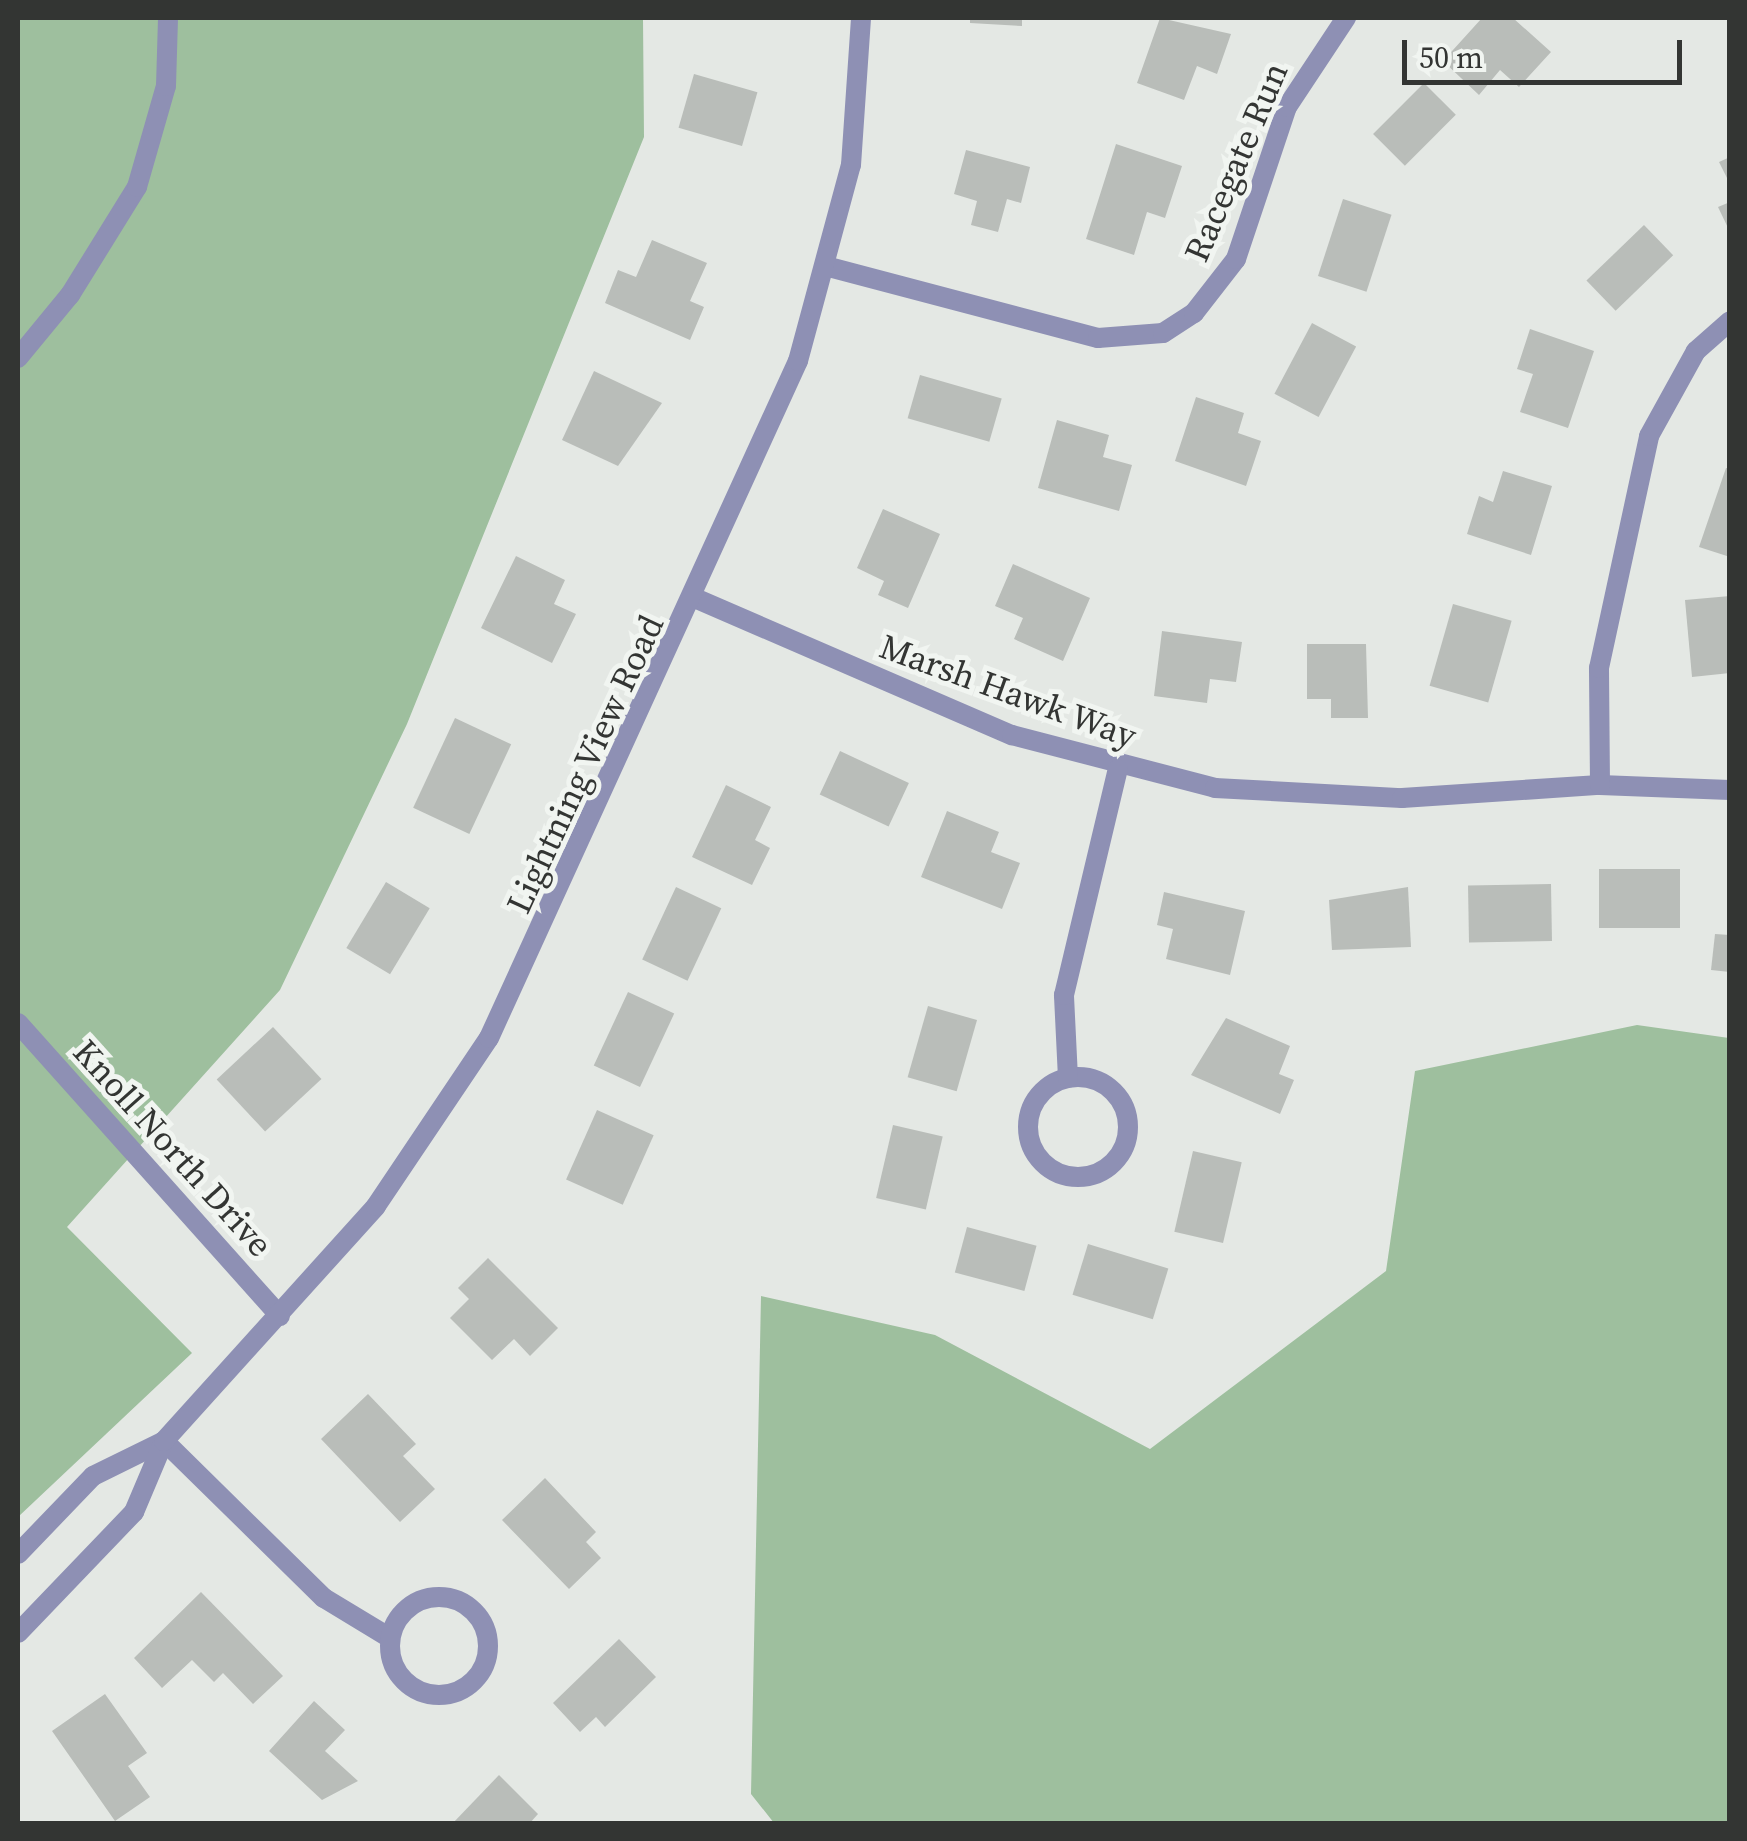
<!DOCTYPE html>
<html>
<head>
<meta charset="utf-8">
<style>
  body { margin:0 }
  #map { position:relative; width:1747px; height:1841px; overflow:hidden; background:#e4e8e4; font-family:"Source Serif 4",serif }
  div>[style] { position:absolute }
  .forest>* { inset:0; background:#9ebf9e }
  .building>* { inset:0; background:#b9bdb9; transform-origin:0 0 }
  .minor>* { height:20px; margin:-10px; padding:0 10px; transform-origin:10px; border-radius:10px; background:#8e90b4 }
  .minor>.ring { margin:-10px; padding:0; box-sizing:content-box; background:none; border:20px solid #8e90b4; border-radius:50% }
  span { translate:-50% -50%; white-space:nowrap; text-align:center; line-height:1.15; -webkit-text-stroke:10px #f1f5f1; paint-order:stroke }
  .street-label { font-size:35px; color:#333533 }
  .frame { position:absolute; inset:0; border:20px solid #333533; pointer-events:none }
  .scale { position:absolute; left:1402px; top:40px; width:280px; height:45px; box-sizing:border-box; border:5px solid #333533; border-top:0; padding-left:12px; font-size:30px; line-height:35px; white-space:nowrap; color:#333533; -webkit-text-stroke:8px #f1f5f1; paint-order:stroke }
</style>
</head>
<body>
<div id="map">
  <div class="forest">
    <div style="clip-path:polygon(18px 18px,643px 18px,644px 137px,407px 724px,280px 990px,67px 1227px,192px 1353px,18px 1517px)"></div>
    <div style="clip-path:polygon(1637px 1025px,1729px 1038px,1729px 1823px,774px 1823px,751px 1794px,761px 1296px,935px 1335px,1150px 1449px,1386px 1271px,1415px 1071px)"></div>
  </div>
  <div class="building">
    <div style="clip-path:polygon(970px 18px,1022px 18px,1022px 26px,970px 23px)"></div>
    <div style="clip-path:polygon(1160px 18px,1231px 34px,1217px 74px,1197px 66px,1184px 100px,1137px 83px)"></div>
    <div style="clip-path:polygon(1482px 18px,1513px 18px,1551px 52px,1519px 87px,1500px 70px,1479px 95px,1443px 61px)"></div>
    <div style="left:694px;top:74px;width:66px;height:56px;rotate:16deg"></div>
    <div style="left:1424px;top:83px;width:45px;height:72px;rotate:45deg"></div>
    <div style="clip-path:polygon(1116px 144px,1182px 166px,1165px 218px,1147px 212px,1134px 255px,1086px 239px)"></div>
    <div style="clip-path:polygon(966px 150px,1030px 167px,1021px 203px,1007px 199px,998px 232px,971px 225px,977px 201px,954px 194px)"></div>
    <div style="clip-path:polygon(1730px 157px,1730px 184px,1719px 162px)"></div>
    <div style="left:1343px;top:199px;width:51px;height:81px;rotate:18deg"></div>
    <div style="clip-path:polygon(1730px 202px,1730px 232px,1718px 207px)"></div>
    <div style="left:1644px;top:225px;width:42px;height:80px;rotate:46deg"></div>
    <div style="clip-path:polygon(652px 240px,707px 263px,690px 301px,704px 307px,690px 340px,605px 303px,618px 270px,636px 277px)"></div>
    <div style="left:1312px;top:323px;width:50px;height:80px;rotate:28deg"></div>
    <div style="clip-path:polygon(1530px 329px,1594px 351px,1568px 428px,1520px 412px,1533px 374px,1517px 369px)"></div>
    <div style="clip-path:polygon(594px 371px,662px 403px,618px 466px,562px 440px)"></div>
    <div style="left:920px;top:375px;width:85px;height:45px;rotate:16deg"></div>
    <div style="clip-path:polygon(1196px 397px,1244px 413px,1238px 433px,1261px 441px,1246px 486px,1175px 461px)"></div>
    <div style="clip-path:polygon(1057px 420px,1109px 435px,1103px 457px,1132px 465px,1119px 511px,1038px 488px)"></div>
    <div style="clip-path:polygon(1726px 468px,1730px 469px,1730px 557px,1699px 547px)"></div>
    <div style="clip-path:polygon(1503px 471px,1552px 486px,1531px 555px,1467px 534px,1479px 496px,1493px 502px)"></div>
    <div style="clip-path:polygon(883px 509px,940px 534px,908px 608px,878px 595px,884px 581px,857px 568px)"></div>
    <div style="clip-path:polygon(516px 556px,565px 580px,554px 604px,576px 614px,552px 663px,481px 628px)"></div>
    <div style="clip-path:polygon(1013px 564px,1090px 598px,1063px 661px,1014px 639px,1023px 618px,995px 606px)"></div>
    <div style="clip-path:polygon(1730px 596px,1730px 673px,1692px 677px,1685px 600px)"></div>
    <div style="left:1453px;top:604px;width:61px;height:85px;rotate:16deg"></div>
    <div style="clip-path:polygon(1162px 631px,1242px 642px,1236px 682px,1210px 679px,1207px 703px,1154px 696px)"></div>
    <div style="clip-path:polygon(1307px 644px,1366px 644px,1368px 718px,1331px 718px,1331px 699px,1307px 699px)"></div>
    <div style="left:455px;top:718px;width:62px;height:99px;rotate:25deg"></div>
    <div style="left:840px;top:751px;width:76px;height:48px;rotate:25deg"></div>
    <div style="clip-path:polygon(726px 785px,771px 807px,755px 840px,770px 848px,752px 885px,692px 857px)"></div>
    <div style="clip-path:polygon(947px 811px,999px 832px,991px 852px,1020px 863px,1002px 909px,921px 877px)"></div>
    <div style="left:1599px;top:869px;width:81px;height:59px"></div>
    <div style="left:386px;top:882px;width:51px;height:77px;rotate:31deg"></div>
    <div style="left:1551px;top:884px;width:57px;height:83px;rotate:89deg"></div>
    <div style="left:676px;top:887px;width:50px;height:80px;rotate:25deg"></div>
    <div style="clip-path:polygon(1408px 887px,1411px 947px,1332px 950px,1329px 900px)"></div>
    <div style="clip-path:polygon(1164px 892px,1245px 911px,1230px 975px,1166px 959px,1173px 929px,1157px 925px)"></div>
    <div style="clip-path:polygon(1715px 934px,1730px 935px,1730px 972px,1711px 970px)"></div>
    <div style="left:628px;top:992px;width:51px;height:81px;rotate:25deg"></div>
    <div style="left:928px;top:1006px;width:51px;height:74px;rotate:16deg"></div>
    <div style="clip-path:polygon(1226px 1018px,1290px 1046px,1279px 1074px,1294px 1080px,1280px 1114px,1191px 1075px)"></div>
    <div style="left:273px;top:1027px;width:71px;height:77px;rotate:47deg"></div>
    <div style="left:597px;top:1110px;width:62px;height:76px;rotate:24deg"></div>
    <div style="left:893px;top:1125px;width:51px;height:75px;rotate:13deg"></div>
    <div style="left:1193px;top:1151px;width:50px;height:83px;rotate:13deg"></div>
    <div style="left:967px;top:1227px;width:72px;height:47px;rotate:15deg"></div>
    <div style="left:1088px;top:1244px;width:84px;height:53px;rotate:17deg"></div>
    <div style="clip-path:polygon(488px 1258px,558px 1328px,530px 1356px,514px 1339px,492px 1360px,450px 1318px,469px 1299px,458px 1288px)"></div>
    <div style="clip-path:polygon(368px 1394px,416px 1444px,403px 1456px,435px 1489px,400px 1522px,321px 1439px)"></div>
    <div style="clip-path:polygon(545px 1478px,596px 1532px,586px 1542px,601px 1558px,569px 1589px,502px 1520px)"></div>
    <div style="clip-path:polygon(201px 1592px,283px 1676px,253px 1704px,223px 1673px,214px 1682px,192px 1660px,162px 1688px,134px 1658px)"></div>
    <div style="clip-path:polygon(619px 1639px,656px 1677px,605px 1727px,596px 1717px,580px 1732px,553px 1703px)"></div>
    <div style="clip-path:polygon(105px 1694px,147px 1753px,128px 1766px,150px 1797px,115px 1821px,52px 1731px)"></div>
    <div style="clip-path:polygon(314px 1701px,345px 1730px,325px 1751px,358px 1781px,322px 1800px,269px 1751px)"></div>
    <div style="clip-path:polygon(499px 1775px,538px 1814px,529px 1824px,452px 1824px)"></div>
  </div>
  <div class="minor">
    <div style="left:829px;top:267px;width:278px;rotate:14.8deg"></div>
    <div style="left:1098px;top:338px;width:65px;rotate:-4.4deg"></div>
    <div style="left:1163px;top:333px;width:37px;rotate:-33deg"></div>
    <div style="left:1194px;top:313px;width:68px;rotate:-52.1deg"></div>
    <div style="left:1236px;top:259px;width:160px;rotate:-71.5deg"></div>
    <div style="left:1287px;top:107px;width:107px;rotate:-56.5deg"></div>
    <div style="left:18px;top:358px;width:82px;rotate:-50.5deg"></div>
    <div style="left:70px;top:295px;width:127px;rotate:-58.2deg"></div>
    <div style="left:137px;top:187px;width:105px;rotate:-74deg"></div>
    <div style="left:166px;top:86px;width:68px;rotate:-88.3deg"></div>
    <div style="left:697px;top:599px;width:343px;rotate:23.4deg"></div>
    <div style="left:1012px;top:735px;width:210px;rotate:14.6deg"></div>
    <div style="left:1215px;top:788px;width:187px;rotate:3.1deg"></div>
    <div style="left:1402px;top:798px;width:198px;rotate:-3.8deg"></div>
    <div style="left:1600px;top:785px;width:130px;rotate:2.2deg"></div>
    <div style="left:1600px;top:785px;width:117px;rotate:-90.5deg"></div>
    <div style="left:1599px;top:668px;width:237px;rotate:-77.8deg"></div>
    <div style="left:1649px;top:436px;width:97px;rotate:-61.1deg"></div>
    <div style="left:1696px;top:351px;width:45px;rotate:-41.4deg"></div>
    <div style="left:18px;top:1023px;width:393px;rotate:48.2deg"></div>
    <div class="ring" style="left:1028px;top:1077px;width:80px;height:80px"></div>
    <div style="left:1068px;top:1078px;width:83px;rotate:-92.8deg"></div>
    <div style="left:1064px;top:995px;width:232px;rotate:-76.6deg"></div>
    <div style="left:164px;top:1441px;width:224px;rotate:44.5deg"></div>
    <div style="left:324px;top:1598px;width:77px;rotate:31.2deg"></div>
    <div style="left:18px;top:1554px;width:108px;rotate:-46.1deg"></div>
    <div style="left:93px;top:1476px;width:79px;rotate:-26.2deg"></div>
    <div class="ring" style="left:390px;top:1597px;width:78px;height:78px"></div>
    <div style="left:18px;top:1633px;width:168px;rotate:-46.2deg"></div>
    <div style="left:134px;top:1512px;width:77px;rotate:-67.1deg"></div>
    <div style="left:164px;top:1441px;width:316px;rotate:-47.9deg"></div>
    <div style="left:376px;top:1206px;width:202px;rotate:-56.1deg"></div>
    <div style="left:489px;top:1038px;width:744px;rotate:-65.47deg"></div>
    <div style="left:798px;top:361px;width:203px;rotate:-74.9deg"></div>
    <div style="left:851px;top:165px;width:147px;rotate:-86.1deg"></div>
  </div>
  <div class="street-label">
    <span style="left:1236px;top:162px;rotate:-67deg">Racegate Run</span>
    <span style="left:1008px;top:691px;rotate:20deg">Marsh Hawk Way</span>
    <span style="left:585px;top:764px;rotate:-65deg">Lightning View Road</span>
    <span style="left:173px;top:1148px;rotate:48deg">Knoll North Drive</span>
  </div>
  <div class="frame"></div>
  <div class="scale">50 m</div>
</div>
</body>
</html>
